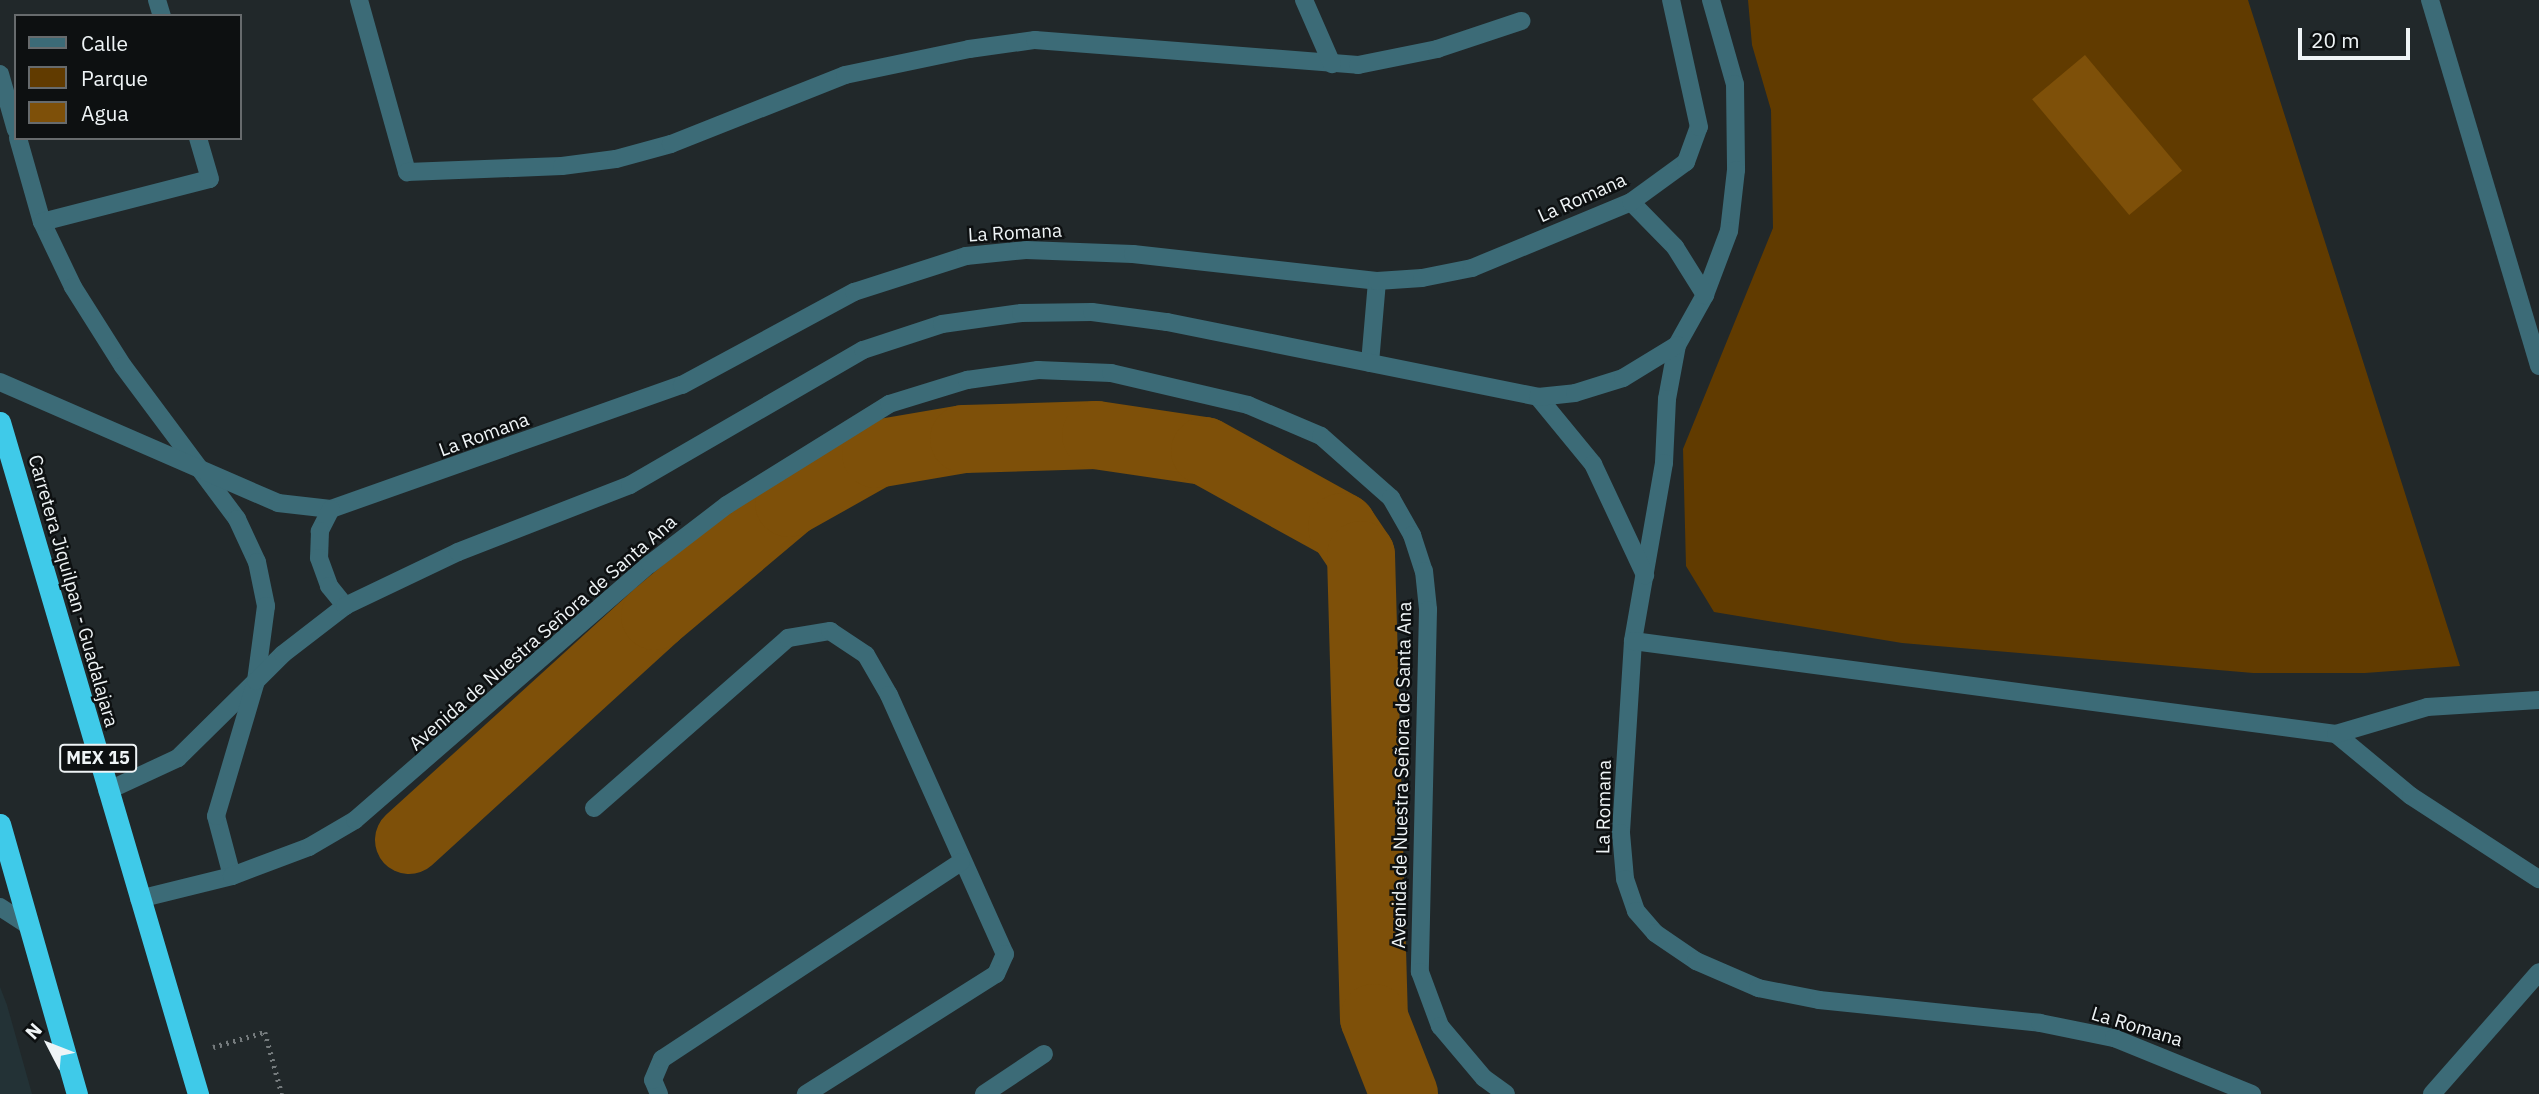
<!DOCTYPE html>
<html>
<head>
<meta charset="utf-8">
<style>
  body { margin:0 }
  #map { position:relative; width:2539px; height:1094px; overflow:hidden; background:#21282a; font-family:"IBM Plex Sans",sans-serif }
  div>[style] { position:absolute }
  .built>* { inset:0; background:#233236 }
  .green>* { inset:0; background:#613b00 }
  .water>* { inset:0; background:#7e5009; transform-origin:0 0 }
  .river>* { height:68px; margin:-34px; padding:0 34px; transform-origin:34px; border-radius:34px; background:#7e5009 }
  .path>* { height:4.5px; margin-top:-2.25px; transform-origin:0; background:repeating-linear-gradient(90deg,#757b7d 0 2px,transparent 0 7px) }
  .minor>* { height:18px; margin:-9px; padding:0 9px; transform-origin:9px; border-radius:9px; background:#3c6b77 }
  .highway>* { height:21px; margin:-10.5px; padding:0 10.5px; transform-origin:10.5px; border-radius:10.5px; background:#3fcae9 }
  span { translate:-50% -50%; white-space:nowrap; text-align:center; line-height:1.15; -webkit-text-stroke:5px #0d1011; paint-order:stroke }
  .shield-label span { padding:2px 5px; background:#0d1011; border:2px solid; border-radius:5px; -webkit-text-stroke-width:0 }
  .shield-label { font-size:18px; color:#eff4f6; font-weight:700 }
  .street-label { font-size:19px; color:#eff4f6 }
  .legend { position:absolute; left:14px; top:14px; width:228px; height:126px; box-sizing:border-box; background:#0d1011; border:2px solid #676b6d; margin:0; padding:9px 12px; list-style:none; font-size:21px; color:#eff4f6 }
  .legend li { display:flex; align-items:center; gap:14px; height:35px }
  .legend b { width:35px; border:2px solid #676b6d }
  .north { position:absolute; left:14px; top:1010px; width:70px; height:70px; -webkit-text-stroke:5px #0d1011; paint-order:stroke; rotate:312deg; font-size:19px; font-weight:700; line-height:28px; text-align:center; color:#eff4f6 }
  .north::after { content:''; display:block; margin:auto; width:24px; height:32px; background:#eff4f6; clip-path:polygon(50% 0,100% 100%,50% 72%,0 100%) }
  .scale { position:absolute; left:2298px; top:28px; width:112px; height:32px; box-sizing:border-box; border:4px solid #eff4f6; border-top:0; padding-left:9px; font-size:21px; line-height:24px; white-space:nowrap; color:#eff4f6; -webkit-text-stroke:5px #0d1011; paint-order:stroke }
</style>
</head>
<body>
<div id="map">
  <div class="built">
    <div style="clip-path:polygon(0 987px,7px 1005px,32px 1094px,0 1094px)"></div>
  </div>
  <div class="green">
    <div style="clip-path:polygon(1748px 0,2248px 0,2460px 666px,2365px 673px,2253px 673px,1902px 643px,1714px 612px,1686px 566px,1683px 449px,1773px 228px,1771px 110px,1752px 45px)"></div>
  </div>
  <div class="water">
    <div style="left:2085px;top:55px;width:151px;height:69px;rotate:50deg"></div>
  </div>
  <div class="river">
    <div style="left:409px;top:840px;width:333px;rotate:-42.3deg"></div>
    <div style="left:655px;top:616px;width:175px;rotate:-40.1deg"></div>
    <div style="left:789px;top:503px;width:100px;rotate:-29.4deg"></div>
    <div style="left:876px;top:454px;width:89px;rotate:-9.7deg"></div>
    <div style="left:964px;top:439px;width:132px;rotate:-1.7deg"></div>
    <div style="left:1096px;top:435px;width:110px;rotate:8.4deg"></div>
    <div style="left:1205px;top:451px;width:157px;rotate:29deg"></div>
    <div style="left:1342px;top:527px;width:34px;rotate:56deg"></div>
    <div style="left:1361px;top:555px;width:463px;rotate:88.4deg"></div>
    <div style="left:1374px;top:1018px;width:82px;rotate:68.5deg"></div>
  </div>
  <div class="path">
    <div style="left:213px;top:1047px;width:54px;rotate:-16.1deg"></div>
    <div style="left:265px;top:1032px;width:64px;rotate:74.7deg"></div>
  </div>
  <div class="minor">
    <div style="left:157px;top:0;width:17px;rotate:73deg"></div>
    <div style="left:359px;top:0;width:179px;rotate:74.4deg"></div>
    <div style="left:407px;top:172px;width:155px;rotate:-2.2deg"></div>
    <div style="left:562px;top:166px;width:54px;rotate:-7.4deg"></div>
    <div style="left:616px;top:159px;width:57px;rotate:-15.3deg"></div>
    <div style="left:671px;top:144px;width:187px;rotate:-21.6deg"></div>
    <div style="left:845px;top:75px;width:127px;rotate:-11.8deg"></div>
    <div style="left:969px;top:49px;width:67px;rotate:-7.8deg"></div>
    <div style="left:1035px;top:40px;width:324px;rotate:4.4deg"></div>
    <div style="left:1358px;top:65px;width:81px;rotate:-11.4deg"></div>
    <div style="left:1437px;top:49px;width:89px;rotate:-18.4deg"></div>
    <div style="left:1304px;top:0;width:70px;rotate:66.4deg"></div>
    <div style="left:1711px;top:0;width:87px;rotate:74.1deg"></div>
    <div style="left:1735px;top:84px;width:86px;rotate:89.3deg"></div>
    <div style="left:1736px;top:170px;width:61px;rotate:96.5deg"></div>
    <div style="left:1729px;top:231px;width:68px;rotate:110.6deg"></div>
    <div style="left:1705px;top:295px;width:57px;rotate:119.2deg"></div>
    <div style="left:1677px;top:345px;width:55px;rotate:100.5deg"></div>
    <div style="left:1667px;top:399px;width:64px;rotate:92.7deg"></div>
    <div style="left:1664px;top:463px;width:181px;rotate:99.9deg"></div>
    <div style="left:1633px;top:641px;width:192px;rotate:93.6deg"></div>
    <div style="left:1621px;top:833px;width:46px;rotate:85deg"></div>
    <div style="left:1625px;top:879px;width:34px;rotate:71deg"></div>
    <div style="left:1636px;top:911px;width:29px;rotate:49deg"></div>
    <div style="left:1655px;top:933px;width:50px;rotate:34.3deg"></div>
    <div style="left:1696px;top:961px;width:68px;rotate:23.5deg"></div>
    <div style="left:1758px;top:988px;width:62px;rotate:11.1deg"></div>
    <div style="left:1819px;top:1000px;width:222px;rotate:5.9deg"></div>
    <div style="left:2040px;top:1023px;width:76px;rotate:11.5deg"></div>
    <div style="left:2114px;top:1038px;width:149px;rotate:22.1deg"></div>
    <div style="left:2430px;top:0;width:382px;rotate:73.4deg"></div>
    <div style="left:0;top:74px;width:58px;rotate:74.1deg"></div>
    <div style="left:18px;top:138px;width:87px;rotate:74.1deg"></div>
    <div style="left:42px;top:222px;width:72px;rotate:64.5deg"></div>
    <div style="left:73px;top:287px;width:93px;rotate:57.7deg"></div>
    <div style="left:123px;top:366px;width:191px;rotate:53.3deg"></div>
    <div style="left:237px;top:519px;width:47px;rotate:65.1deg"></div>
    <div style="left:257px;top:562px;width:45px;rotate:78.4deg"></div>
    <div style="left:266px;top:606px;width:76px;rotate:97.6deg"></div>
    <div style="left:256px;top:681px;width:110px;rotate:135.4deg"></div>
    <div style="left:178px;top:758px;width:78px;rotate:155.1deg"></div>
    <div style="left:1631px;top:202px;width:63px;rotate:45.6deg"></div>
    <div style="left:1675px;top:247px;width:57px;rotate:58deg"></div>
    <div style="left:42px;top:222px;width:173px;rotate:-14.4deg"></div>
    <div style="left:210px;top:179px;width:43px;rotate:-106.3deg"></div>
    <div style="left:1370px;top:363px;width:82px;rotate:-85.1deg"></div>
    <div style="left:0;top:382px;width:303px;rotate:23.5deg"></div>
    <div style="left:278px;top:503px;width:53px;rotate:6.5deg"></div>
    <div style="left:331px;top:509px;width:372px;rotate:-19.5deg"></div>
    <div style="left:682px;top:385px;width:196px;rotate:-28.4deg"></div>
    <div style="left:854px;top:292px;width:118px;rotate:-17.8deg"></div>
    <div style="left:966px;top:256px;width:60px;rotate:-5.7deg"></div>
    <div style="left:1026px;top:250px;width:107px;rotate:2.1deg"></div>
    <div style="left:1133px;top:254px;width:245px;rotate:6.3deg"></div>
    <div style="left:1377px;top:281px;width:45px;rotate:-3.8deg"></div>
    <div style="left:1422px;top:278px;width:51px;rotate:-11.3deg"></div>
    <div style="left:1472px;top:268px;width:172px;rotate:-22.5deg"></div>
    <div style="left:1631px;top:202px;width:68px;rotate:-36deg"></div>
    <div style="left:1686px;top:162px;width:37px;rotate:-70deg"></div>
    <div style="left:1699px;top:127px;width:130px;rotate:-102.4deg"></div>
    <div style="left:1538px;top:397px;width:87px;rotate:50.6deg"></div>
    <div style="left:1593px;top:464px;width:123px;rotate:64.9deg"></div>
    <div style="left:331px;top:509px;width:25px;rotate:117deg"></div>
    <div style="left:320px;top:531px;width:27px;rotate:92deg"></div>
    <div style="left:319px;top:558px;width:30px;rotate:70deg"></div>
    <div style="left:329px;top:586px;width:26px;rotate:51deg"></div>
    <div style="left:1633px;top:641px;width:709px;rotate:7.54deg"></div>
    <div style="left:2336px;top:734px;width:97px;rotate:39.6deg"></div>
    <div style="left:2411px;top:796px;width:153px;rotate:33deg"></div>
    <div style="left:2336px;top:734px;width:95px;rotate:-16.5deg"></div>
    <div style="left:2427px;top:707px;width:112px;rotate:-3.6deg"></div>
    <div style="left:594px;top:808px;width:258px;rotate:-41.2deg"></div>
    <div style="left:788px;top:638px;width:43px;rotate:-9.5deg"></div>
    <div style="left:830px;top:631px;width:43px;rotate:33.7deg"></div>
    <div style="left:866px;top:655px;width:46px;rotate:60.1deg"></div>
    <div style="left:889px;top:695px;width:284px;rotate:65.9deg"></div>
    <div style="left:1005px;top:954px;width:22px;rotate:114deg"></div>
    <div style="left:996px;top:974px;width:225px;rotate:147.7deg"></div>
    <div style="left:232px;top:876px;width:62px;rotate:-104.9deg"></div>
    <div style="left:216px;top:816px;width:141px;rotate:-73.5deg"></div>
    <div style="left:256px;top:681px;width:38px;rotate:-45deg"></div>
    <div style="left:283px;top:654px;width:78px;rotate:-37.7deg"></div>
    <div style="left:345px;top:606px;width:125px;rotate:-25.5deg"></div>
    <div style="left:458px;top:552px;width:185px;rotate:-21.3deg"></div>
    <div style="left:630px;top:485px;width:269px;rotate:-30.1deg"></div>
    <div style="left:863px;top:350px;width:83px;rotate:-18.2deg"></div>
    <div style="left:942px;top:324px;width:80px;rotate:-7.9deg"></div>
    <div style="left:1021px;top:313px;width:71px;rotate:-0.8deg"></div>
    <div style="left:1092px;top:312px;width:76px;rotate:7.6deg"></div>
    <div style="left:1167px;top:322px;width:379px;rotate:11.4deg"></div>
    <div style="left:1538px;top:397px;width:37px;rotate:-6deg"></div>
    <div style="left:1575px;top:393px;width:50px;rotate:-17.4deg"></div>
    <div style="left:1623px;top:378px;width:63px;rotate:-31.4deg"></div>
    <div style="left:139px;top:899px;width:96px;rotate:-13.9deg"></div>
    <div style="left:232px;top:876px;width:82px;rotate:-20.6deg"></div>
    <div style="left:309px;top:847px;width:53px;rotate:-30.4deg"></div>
    <div style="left:355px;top:820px;width:391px;rotate:-41deg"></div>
    <div style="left:650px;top:564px;width:97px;rotate:-37.5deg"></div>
    <div style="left:727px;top:505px;width:191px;rotate:-31.9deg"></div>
    <div style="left:889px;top:404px;width:82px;rotate:-17.1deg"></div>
    <div style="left:967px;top:380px;width:72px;rotate:-8deg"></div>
    <div style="left:1038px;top:370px;width:73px;rotate:2.4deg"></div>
    <div style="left:1111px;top:373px;width:141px;rotate:13.1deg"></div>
    <div style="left:1248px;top:405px;width:79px;rotate:23deg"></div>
    <div style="left:1321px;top:436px;width:94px;rotate:41.5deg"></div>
    <div style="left:1391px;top:498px;width:43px;rotate:60.4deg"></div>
    <div style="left:1412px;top:535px;width:38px;rotate:72deg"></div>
    <div style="left:1424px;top:571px;width:39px;rotate:84deg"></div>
    <div style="left:1428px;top:610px;width:362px;rotate:91.3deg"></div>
    <div style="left:1420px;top:972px;width:58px;rotate:69.7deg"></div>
    <div style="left:1440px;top:1026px;width:68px;rotate:49.8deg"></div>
    <div style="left:1484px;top:1078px;width:27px;rotate:36deg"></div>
    <div style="left:0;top:907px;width:33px;rotate:33deg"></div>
    <div style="left:659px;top:1094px;width:15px;rotate:-113deg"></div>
    <div style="left:653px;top:1080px;width:23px;rotate:-67deg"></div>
    <div style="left:662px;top:1059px;width:358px;rotate:-33.4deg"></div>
    <div style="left:984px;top:1094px;width:72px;rotate:-33.7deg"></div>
    <div style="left:2432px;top:1094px;width:162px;rotate:-48.7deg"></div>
  </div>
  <div class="highway">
    <div style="left:0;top:422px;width:701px;rotate:73.58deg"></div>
    <div style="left:0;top:824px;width:281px;rotate:74.1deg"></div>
  </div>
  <div class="shield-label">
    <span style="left:98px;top:758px">MEX 15</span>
  </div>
  <div class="street-label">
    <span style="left:1582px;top:198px;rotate:-24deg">La Romana</span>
    <span style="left:1015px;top:233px;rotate:-3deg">La Romana</span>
    <span style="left:484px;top:435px;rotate:-20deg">La Romana</span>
    <span style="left:73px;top:591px;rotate:74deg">Carretera Jiquilpan - Guadalajara</span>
    <span style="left:543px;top:633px;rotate:-41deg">Avenida de Nuestra Señora de Santa Ana</span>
    <span style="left:1402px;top:775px;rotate:-89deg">Avenida de Nuestra Señora de Santa Ana</span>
    <span style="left:1604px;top:807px;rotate:-89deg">La Romana</span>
    <span style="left:2137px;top:1027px;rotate:17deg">La Romana</span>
  </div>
  <ul class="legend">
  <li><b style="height:9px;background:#3c6b77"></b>Calle</li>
  <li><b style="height:19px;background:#613b00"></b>Parque</li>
  <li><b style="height:19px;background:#7e5009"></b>Agua</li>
  </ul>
  <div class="north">N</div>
  <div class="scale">20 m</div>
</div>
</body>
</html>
